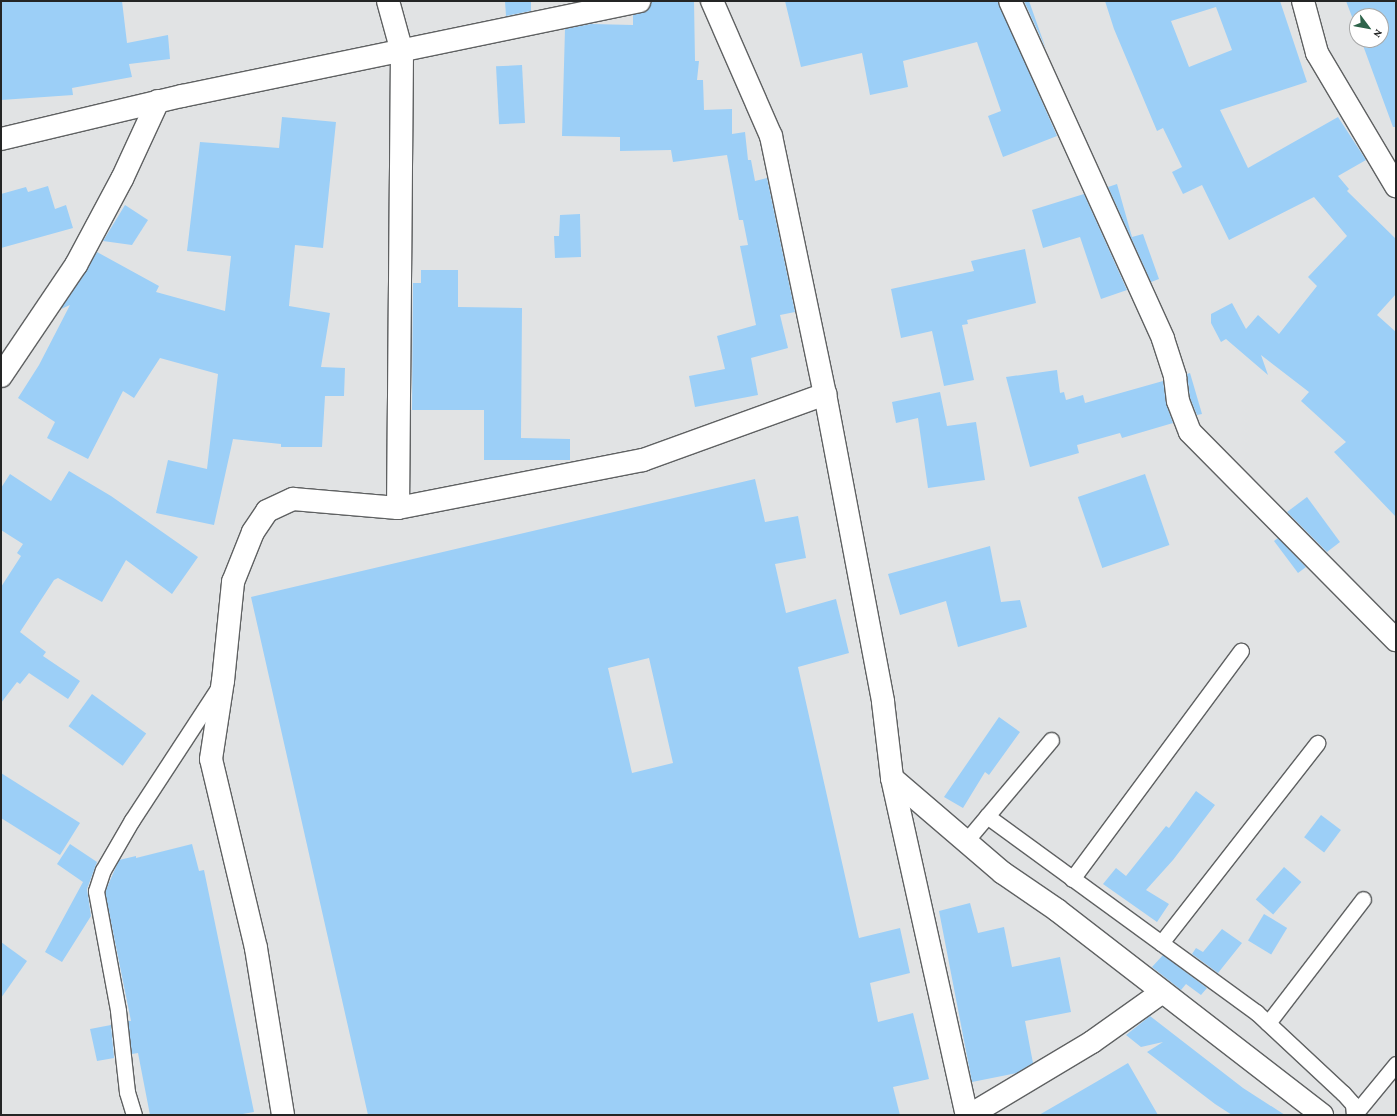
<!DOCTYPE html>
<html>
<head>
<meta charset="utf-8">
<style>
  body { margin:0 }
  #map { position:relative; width:1397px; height:1116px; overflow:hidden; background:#e1e3e4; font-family:"Crimson Pro",serif }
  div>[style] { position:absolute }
  .building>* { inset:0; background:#9ccff7; transform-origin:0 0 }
  .roads { filter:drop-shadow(1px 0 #5f6162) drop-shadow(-1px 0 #5f6162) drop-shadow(0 1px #5f6162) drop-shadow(0 -1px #5f6162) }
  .service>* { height:15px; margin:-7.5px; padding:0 7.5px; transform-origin:7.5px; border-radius:7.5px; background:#fff }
  .minor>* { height:22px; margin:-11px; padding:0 11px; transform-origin:11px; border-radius:11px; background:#fff }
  span { translate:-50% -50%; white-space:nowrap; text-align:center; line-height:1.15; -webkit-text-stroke:3px #fff; paint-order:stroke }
  .frame { position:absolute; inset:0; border:2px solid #242525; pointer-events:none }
  .north { position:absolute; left:1349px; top:8px; width:40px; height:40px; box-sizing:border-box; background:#fff; border:1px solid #a7a8a8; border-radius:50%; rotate:122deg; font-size:11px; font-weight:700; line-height:16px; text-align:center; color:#242525 }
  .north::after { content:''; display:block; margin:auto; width:14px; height:18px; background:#2d634a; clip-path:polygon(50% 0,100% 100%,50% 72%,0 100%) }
</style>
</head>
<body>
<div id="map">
  <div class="building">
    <div style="clip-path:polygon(1px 1px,122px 1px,127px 43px,168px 35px,170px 59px,129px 64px,132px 77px,72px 88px,73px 95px,1px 100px)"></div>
    <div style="clip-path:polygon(505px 1px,531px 1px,531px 11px,506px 16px)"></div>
    <div style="clip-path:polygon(651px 1px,694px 1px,695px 61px,699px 61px,697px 80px,703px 80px,704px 110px,732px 109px,732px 134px,745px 132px,748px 160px,751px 160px,755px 181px,767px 178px,795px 312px,780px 315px,788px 348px,751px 358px,758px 395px,695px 407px,689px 376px,725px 369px,717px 336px,756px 325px,740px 246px,748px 245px,743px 220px,739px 220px,727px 155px,673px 162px,671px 150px,620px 151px,620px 137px,562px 136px,565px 29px,591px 24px,633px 25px,633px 15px,647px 11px)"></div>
    <div style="clip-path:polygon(785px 1px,998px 1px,1057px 136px,1003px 157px,988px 116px,1001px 111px,977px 42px,903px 61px,908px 87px,870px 95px,862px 53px,801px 67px)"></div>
    <div style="clip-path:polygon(1024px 1px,1029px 1px,1046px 49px)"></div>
    <div style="clip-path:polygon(evenodd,1105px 1px,1280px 1px,1307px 82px,1220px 110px,1248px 168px,1338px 117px,1366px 160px,1338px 176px,1349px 189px,1347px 191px,1396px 239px,1396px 294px,1377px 315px,1396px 332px,1396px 517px,1334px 452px,1346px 442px,1301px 401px,1309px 392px,1261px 355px,1268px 375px,1226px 339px,1221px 342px,1211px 323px,1211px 314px,1232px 303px,1246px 329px,1258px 315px,1279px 334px,1317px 286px,1308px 277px,1347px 236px,1314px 197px,1229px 240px,1202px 185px,1183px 194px,1172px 172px,1182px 167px,1163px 128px,1157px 131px,1114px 29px,1105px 1px,1216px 7px,1232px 50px,1189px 67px,1171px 21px,1216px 7px)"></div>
    <div style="clip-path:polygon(1346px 1px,1396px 1px,1396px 127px,1393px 127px,1361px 40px,1381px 40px,1381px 16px,1357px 16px,1357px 30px)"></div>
    <div style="left:522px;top:65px;width:58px;height:26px;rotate:87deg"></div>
    <div style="clip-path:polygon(282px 117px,336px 122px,323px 248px,295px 245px,289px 306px,330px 313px,321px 367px,345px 368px,344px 396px,325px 396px,322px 447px,281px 447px,281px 444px,233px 439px,214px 525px,156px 513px,168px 460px,207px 469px,218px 374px,160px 358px,134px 398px,123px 391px,88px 459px,47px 438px,55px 422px,18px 398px,39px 365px,70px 305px,61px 309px,97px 252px,159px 286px,156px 292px,225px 311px,231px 256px,187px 251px,200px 142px,279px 148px)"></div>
    <div style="clip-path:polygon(1117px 184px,1132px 237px,1143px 234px,1159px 279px,1151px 282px,1108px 187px)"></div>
    <div style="clip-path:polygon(48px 186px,55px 209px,66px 205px,73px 228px,1px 248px,1px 194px,26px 187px,28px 192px)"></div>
    <div style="clip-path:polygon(1084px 194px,1127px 290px,1101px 299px,1080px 237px,1043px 248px,1032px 210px)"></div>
    <div style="clip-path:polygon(125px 205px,148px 220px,132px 245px,103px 241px)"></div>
    <div style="clip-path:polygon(580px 214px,581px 257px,555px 258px,554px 236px,559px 236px,560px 215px)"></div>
    <div style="clip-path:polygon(1025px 249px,1036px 303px,967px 320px,968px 324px,962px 325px,974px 380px,944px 386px,932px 331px,901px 338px,891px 289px,974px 271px,971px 261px)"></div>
    <div style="clip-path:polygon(421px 270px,458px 270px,458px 307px,522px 308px,521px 438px,570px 439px,570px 460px,484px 460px,484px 410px,412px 410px,413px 283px,421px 283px)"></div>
    <div style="clip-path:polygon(1057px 370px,1060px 393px,1064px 392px,1066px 400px,1083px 395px,1085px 403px,1163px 381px,1166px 403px,1173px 423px,1122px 438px,1120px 433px,1077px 445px,1079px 453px,1030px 467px,1006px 377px)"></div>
    <div style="clip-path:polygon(1190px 373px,1202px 414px,1197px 415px,1190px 398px,1187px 374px)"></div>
    <div style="clip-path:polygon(940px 392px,947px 426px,976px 422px,985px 480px,928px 488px,918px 418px,896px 423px,892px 402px)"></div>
    <div style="clip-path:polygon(69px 471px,111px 496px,198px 557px,172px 594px,126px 560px,102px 602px,58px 578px,54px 580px,20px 632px,46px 652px,43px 656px,80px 681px,68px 699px,29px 673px,20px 684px,17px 682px,1px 703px,1px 587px,21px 556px,17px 553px,23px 544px,1px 530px,1px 488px,10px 474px,51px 501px)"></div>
    <div style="left:1145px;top:474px;width:75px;height:71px;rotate:71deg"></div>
    <div style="clip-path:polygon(evenodd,755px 479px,765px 522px,798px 516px,806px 558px,775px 564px,786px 613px,836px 599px,849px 653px,798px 667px,859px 938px,900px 928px,910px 973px,870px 983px,878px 1022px,913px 1013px,929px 1079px,893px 1087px,900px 1115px,368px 1115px,251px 597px,755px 479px,649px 658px,673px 763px,632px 773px,608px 668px,649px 658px)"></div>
    <div style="clip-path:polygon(1307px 497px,1340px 542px,1327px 552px,1287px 512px)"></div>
    <div style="clip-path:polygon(1278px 538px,1306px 567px,1298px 573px,1274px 541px)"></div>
    <div style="clip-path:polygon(990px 546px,1001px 602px,1020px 600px,1027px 627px,958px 647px,946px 601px,900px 615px,888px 574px)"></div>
    <div style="left:92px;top:694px;width:67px;height:40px;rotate:36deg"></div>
    <div style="clip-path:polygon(999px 717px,1020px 732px,989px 775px,985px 772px,963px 808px,944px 797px)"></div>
    <div style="clip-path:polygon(1px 773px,80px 823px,60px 855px,1px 818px)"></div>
    <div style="clip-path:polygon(1196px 791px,1215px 805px,1173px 860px,1146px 890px,1169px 904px,1157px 922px,1103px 884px,1116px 868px,1126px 876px,1166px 826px,1169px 828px)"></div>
    <div style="left:1321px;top:815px;width:25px;height:28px;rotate:37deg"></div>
    <div style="clip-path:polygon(70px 844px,97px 862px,87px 889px,91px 916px,62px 962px,45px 952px,83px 882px,57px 864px)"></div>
    <div style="clip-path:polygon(192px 844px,199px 871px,204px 870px,254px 1112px,237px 1115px,150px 1115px,138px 1053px,132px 1054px,128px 1021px,131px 1021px,105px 892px,119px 860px,136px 856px,136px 858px)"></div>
    <div style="left:1284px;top:867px;width:23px;height:43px;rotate:41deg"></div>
    <div style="clip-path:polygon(970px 903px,978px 933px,1004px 927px,1012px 967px,1060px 957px,1071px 1012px,1025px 1021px,1033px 1063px,1017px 1073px,972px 1082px,939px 911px)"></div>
    <div style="left:1264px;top:914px;width:27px;height:31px;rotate:31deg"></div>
    <div style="clip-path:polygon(1222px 929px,1242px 943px,1218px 973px,1192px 954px,1196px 948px,1203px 952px)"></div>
    <div style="clip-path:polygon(1px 942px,27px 961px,1px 998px)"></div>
    <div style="clip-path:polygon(1163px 955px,1207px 988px,1201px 995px,1186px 984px,1181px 990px,1152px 967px)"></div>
    <div style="clip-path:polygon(1150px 1016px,1243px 1088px,1285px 1115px,1232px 1115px,1215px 1104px,1147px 1052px,1163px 1042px,1141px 1047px,1126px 1035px)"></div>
    <div style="clip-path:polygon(111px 1025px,114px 1058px,97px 1061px,90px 1029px)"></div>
    <div style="clip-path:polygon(1128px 1063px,1158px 1115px,1039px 1115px,1096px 1082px)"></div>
  </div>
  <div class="roads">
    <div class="service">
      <div style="left:987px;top:816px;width:333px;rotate:36.1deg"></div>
      <div style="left:1256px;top:1012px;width:119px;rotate:43deg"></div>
      <div style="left:1343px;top:1093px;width:15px;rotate:48deg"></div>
      <div style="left:1353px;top:1104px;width:11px;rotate:85deg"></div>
      <div style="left:966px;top:841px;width:132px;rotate:-49.9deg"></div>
      <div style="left:1072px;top:879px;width:284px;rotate:-53.5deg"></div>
      <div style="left:1161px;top:943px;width:254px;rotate:-52deg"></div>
      <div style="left:1268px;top:1023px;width:156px;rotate:-52.5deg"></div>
      <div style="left:134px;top:1115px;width:24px;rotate:-107deg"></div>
      <div style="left:127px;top:1092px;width:82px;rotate:-96.3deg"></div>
      <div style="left:118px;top:1010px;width:121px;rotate:-100.5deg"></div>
      <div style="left:96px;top:891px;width:22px;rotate:-72deg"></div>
      <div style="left:103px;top:870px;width:58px;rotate:-59.9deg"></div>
      <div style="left:132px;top:820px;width:159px;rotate:-56.8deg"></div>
      <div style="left:1354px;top:1115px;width:66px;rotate:-50.5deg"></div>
    </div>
    <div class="minor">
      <div style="left:388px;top:1px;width:53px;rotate:74.6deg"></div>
      <div style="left:402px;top:52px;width:456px;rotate:90.5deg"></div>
      <div style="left:712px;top:1px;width:147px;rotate:66.4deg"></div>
      <div style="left:771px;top:136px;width:264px;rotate:78.2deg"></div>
      <div style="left:825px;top:394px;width:313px;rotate:79.3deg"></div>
      <div style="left:883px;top:702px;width:77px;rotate:83.2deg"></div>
      <div style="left:892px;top:778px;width:345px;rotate:77.5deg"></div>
      <div style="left:1010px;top:1px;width:371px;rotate:65.6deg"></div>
      <div style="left:1163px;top:339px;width:40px;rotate:72deg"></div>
      <div style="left:1175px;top:377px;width:24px;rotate:83deg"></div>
      <div style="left:1178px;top:401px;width:33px;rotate:69deg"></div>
      <div style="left:1190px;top:432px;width:293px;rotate:45.3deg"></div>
      <div style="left:1303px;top:1px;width:54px;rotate:74.9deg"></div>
      <div style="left:1317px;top:53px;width:155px;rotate:59.3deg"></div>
      <div style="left:1px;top:139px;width:186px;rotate:-13.4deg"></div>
      <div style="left:182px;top:96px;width:467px;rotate:-11.7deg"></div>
      <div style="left:1px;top:376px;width:134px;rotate:-56deg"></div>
      <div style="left:76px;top:265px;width:98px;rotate:-61.9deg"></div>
      <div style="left:122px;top:179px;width:86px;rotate:-65.2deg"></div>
      <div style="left:892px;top:778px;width:146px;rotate:40.6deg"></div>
      <div style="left:1003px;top:873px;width:65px;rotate:34.4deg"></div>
      <div style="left:1057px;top:910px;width:335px;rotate:37.7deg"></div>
      <div style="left:283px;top:1115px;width:169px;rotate:-99.2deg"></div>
      <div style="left:256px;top:948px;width:194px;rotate:-103.4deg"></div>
      <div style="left:211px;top:759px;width:79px;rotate:-81.3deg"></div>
      <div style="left:223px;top:681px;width:100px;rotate:-84.2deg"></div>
      <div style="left:233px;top:582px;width:54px;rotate:-68.2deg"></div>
      <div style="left:253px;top:532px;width:25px;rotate:-56deg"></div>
      <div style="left:267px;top:511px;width:29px;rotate:-25deg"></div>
      <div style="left:293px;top:499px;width:105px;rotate:4.9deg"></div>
      <div style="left:398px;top:508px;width:250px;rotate:-11.1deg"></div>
      <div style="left:643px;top:460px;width:194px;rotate:-19.9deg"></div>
      <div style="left:970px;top:1115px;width:142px;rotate:-30.9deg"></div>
      <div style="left:1092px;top:1042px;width:85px;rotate:-35.4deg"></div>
    </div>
  </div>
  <div class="frame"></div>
  <div class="north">N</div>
</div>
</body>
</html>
